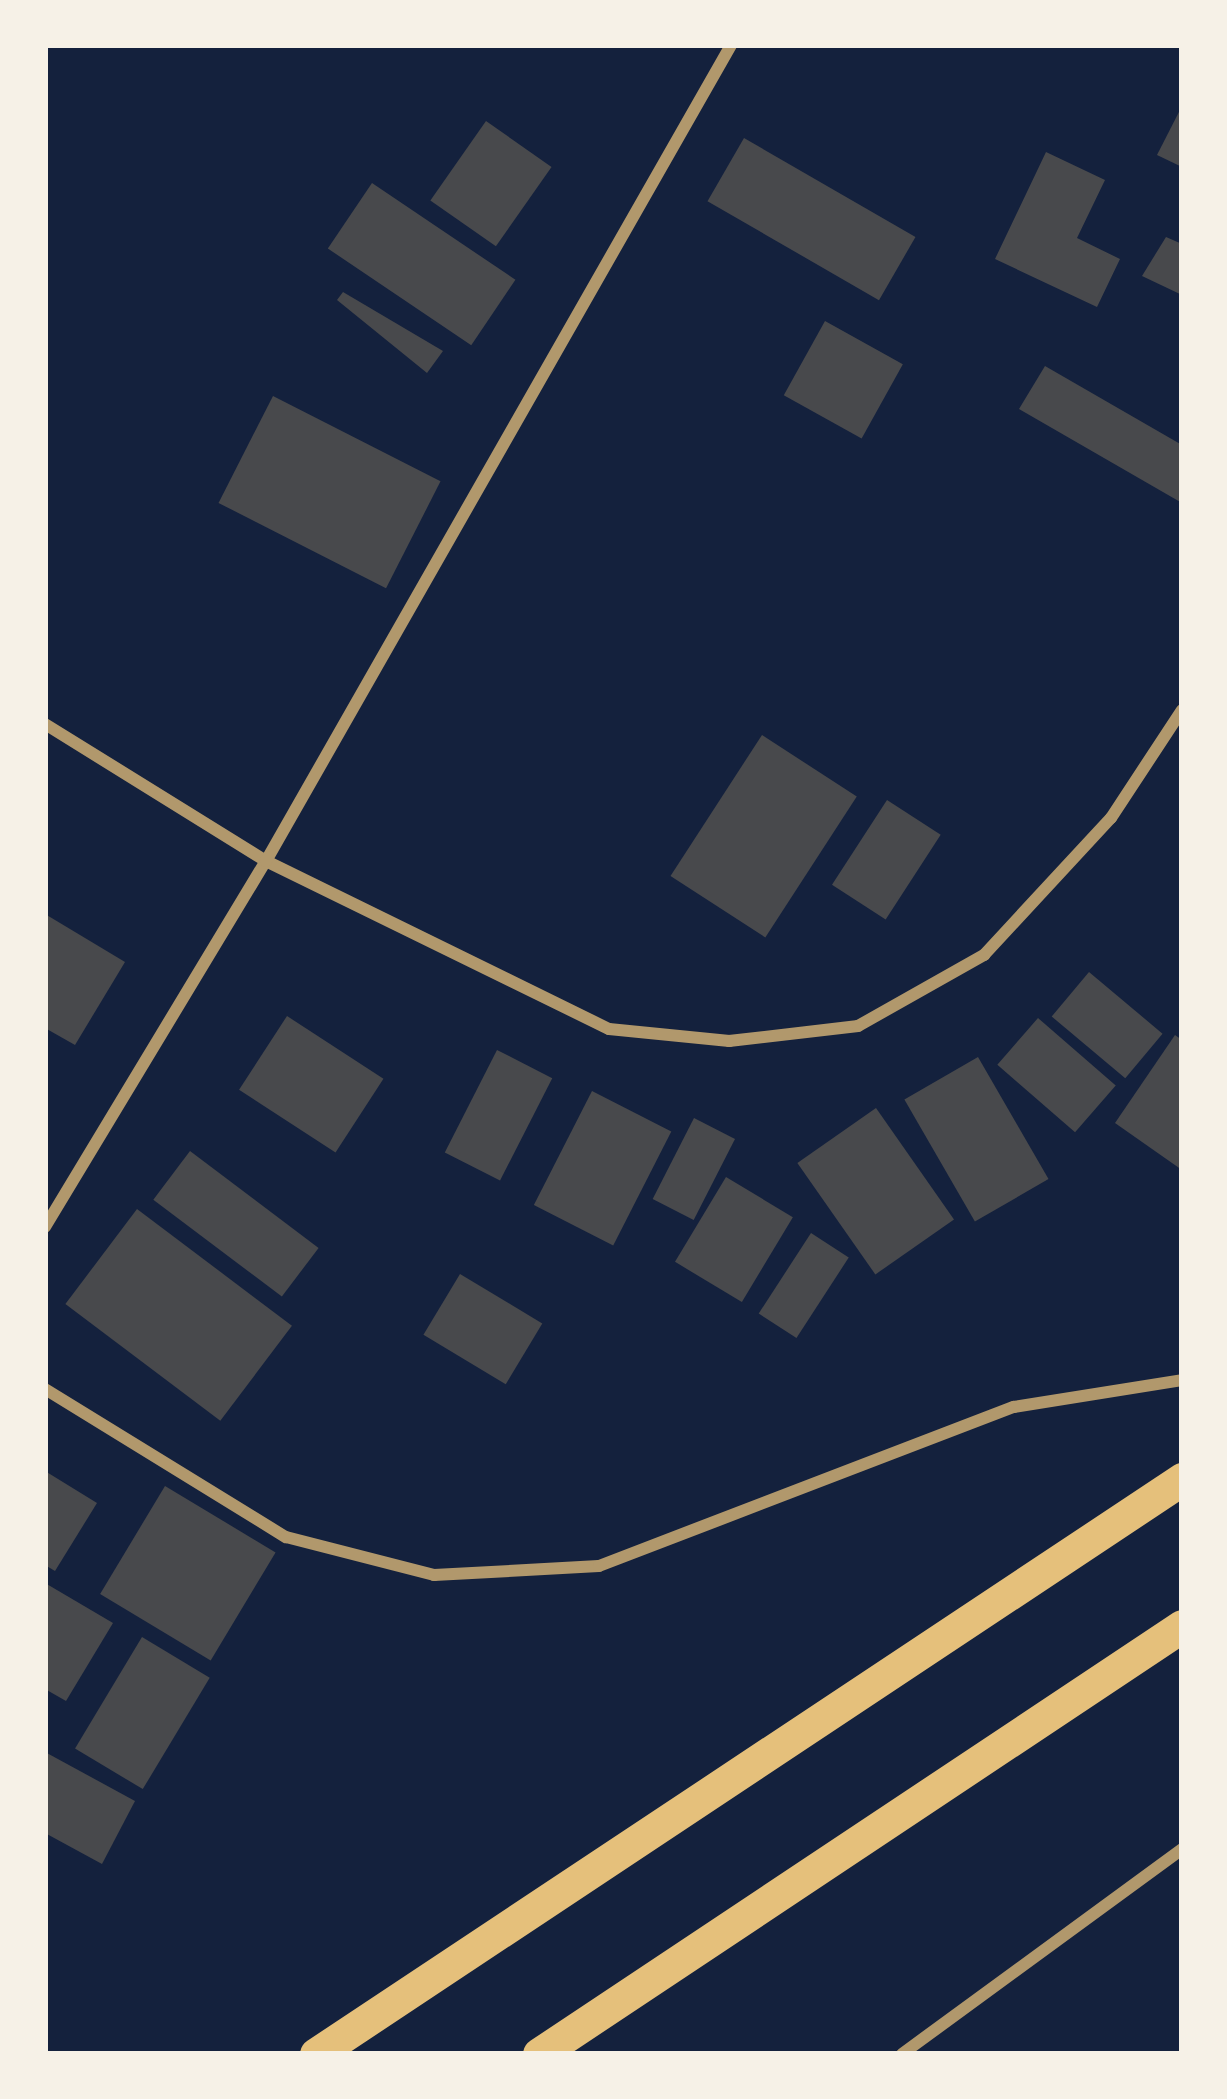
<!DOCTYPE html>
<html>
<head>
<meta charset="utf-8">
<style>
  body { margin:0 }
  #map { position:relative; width:1227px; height:2099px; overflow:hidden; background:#14213d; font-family:Roboto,sans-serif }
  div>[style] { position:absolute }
  .building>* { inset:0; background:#48494c; transform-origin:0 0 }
  .minor>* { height:12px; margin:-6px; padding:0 6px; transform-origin:6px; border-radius:6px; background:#b1986c }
  .trunk>* { height:33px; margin:-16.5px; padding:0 16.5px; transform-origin:16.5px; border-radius:16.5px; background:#e5c07b }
  span { translate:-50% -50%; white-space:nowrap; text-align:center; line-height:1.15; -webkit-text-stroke:12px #f6f1e7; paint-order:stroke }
  .frame { position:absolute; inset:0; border:48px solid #f6f1e7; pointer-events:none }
</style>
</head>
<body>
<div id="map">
  <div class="building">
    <div style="clip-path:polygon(1182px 106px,1182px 167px,1157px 155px)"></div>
    <div style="left:486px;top:121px;width:80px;height:97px;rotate:35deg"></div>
    <div style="left:744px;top:138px;width:198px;height:73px;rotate:30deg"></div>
    <div style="clip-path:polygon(1046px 152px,1105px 180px,1077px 238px,1120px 259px,1097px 307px,995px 259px)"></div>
    <div style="left:372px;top:183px;width:173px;height:79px;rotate:34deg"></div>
    <div style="clip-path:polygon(1166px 237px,1182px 244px,1182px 295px,1142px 276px)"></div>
    <div style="clip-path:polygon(343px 292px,443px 351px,427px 373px,337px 300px)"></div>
    <div style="left:825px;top:321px;width:89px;height:85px;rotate:29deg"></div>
    <div style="clip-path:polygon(1045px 366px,1182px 445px,1182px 503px,1019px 409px)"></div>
    <div style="left:273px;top:396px;width:188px;height:120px;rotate:27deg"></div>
    <div style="left:762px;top:735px;width:113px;height:168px;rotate:33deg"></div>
    <div style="left:887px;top:800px;width:64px;height:101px;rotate:33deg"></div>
    <div style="clip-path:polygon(45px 914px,125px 962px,75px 1045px,45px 1028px)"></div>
    <div style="left:1089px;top:972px;width:96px;height:58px;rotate:40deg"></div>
    <div style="left:287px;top:1016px;width:115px;height:88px;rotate:33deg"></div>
    <div style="left:1038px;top:1018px;width:103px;height:62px;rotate:41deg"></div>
    <div style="clip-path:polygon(1175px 1035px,1182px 1040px,1182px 1170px,1115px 1123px)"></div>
    <div style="left:497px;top:1050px;width:62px;height:115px;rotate:27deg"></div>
    <div style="left:978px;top:1057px;width:141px;height:85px;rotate:60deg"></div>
    <div style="left:592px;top:1091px;width:89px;height:128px;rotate:27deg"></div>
    <div style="left:876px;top:1108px;width:136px;height:96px;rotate:55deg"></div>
    <div style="left:694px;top:1118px;width:46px;height:91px;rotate:27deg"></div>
    <div style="left:190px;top:1151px;width:161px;height:61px;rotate:37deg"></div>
    <div style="left:726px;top:1177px;width:78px;height:99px;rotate:31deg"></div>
    <div style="left:137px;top:1209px;width:194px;height:119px;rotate:37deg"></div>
    <div style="left:811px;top:1233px;width:45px;height:96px;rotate:33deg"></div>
    <div style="left:460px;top:1274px;width:96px;height:71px;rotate:31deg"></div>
    <div style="clip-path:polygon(45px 1471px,97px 1503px,55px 1571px,45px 1565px)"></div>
    <div style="left:165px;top:1486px;width:129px;height:126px;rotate:31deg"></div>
    <div style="clip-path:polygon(45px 1583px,113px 1623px,66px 1701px,45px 1689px)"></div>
    <div style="left:142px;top:1637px;width:79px;height:130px;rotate:31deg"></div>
    <div style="clip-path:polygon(45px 1752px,135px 1801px,102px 1864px,45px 1833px)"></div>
  </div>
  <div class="minor">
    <div style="left:45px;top:724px;width:260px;rotate:31.8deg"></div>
    <div style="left:266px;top:861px;width:382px;rotate:26.1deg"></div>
    <div style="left:609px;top:1029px;width:121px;rotate:5.7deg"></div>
    <div style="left:729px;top:1041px;width:130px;rotate:-6.6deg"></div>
    <div style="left:858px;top:1026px;width:145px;rotate:-29.4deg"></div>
    <div style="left:984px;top:955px;width:187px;rotate:-47.2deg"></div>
    <div style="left:1111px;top:818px;width:129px;rotate:-56.7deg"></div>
    <div style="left:45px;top:1227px;width:428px;rotate:-58.9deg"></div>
    <div style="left:266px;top:861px;width:939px;rotate:-60.32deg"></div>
    <div style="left:45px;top:1389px;width:283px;rotate:31.6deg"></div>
    <div style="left:286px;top:1537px;width:153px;rotate:14.4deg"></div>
    <div style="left:434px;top:1575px;width:165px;rotate:-3.1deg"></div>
    <div style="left:599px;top:1566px;width:444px;rotate:-21deg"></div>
    <div style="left:1014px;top:1407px;width:170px;rotate:-9.1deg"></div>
    <div style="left:902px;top:2054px;width:347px;rotate:-36.2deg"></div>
  </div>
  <div class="trunk">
    <div style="left:316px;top:2054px;width:1040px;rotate:-33.58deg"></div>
    <div style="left:539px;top:2054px;width:772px;rotate:-33.65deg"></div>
  </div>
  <div class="frame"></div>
</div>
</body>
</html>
